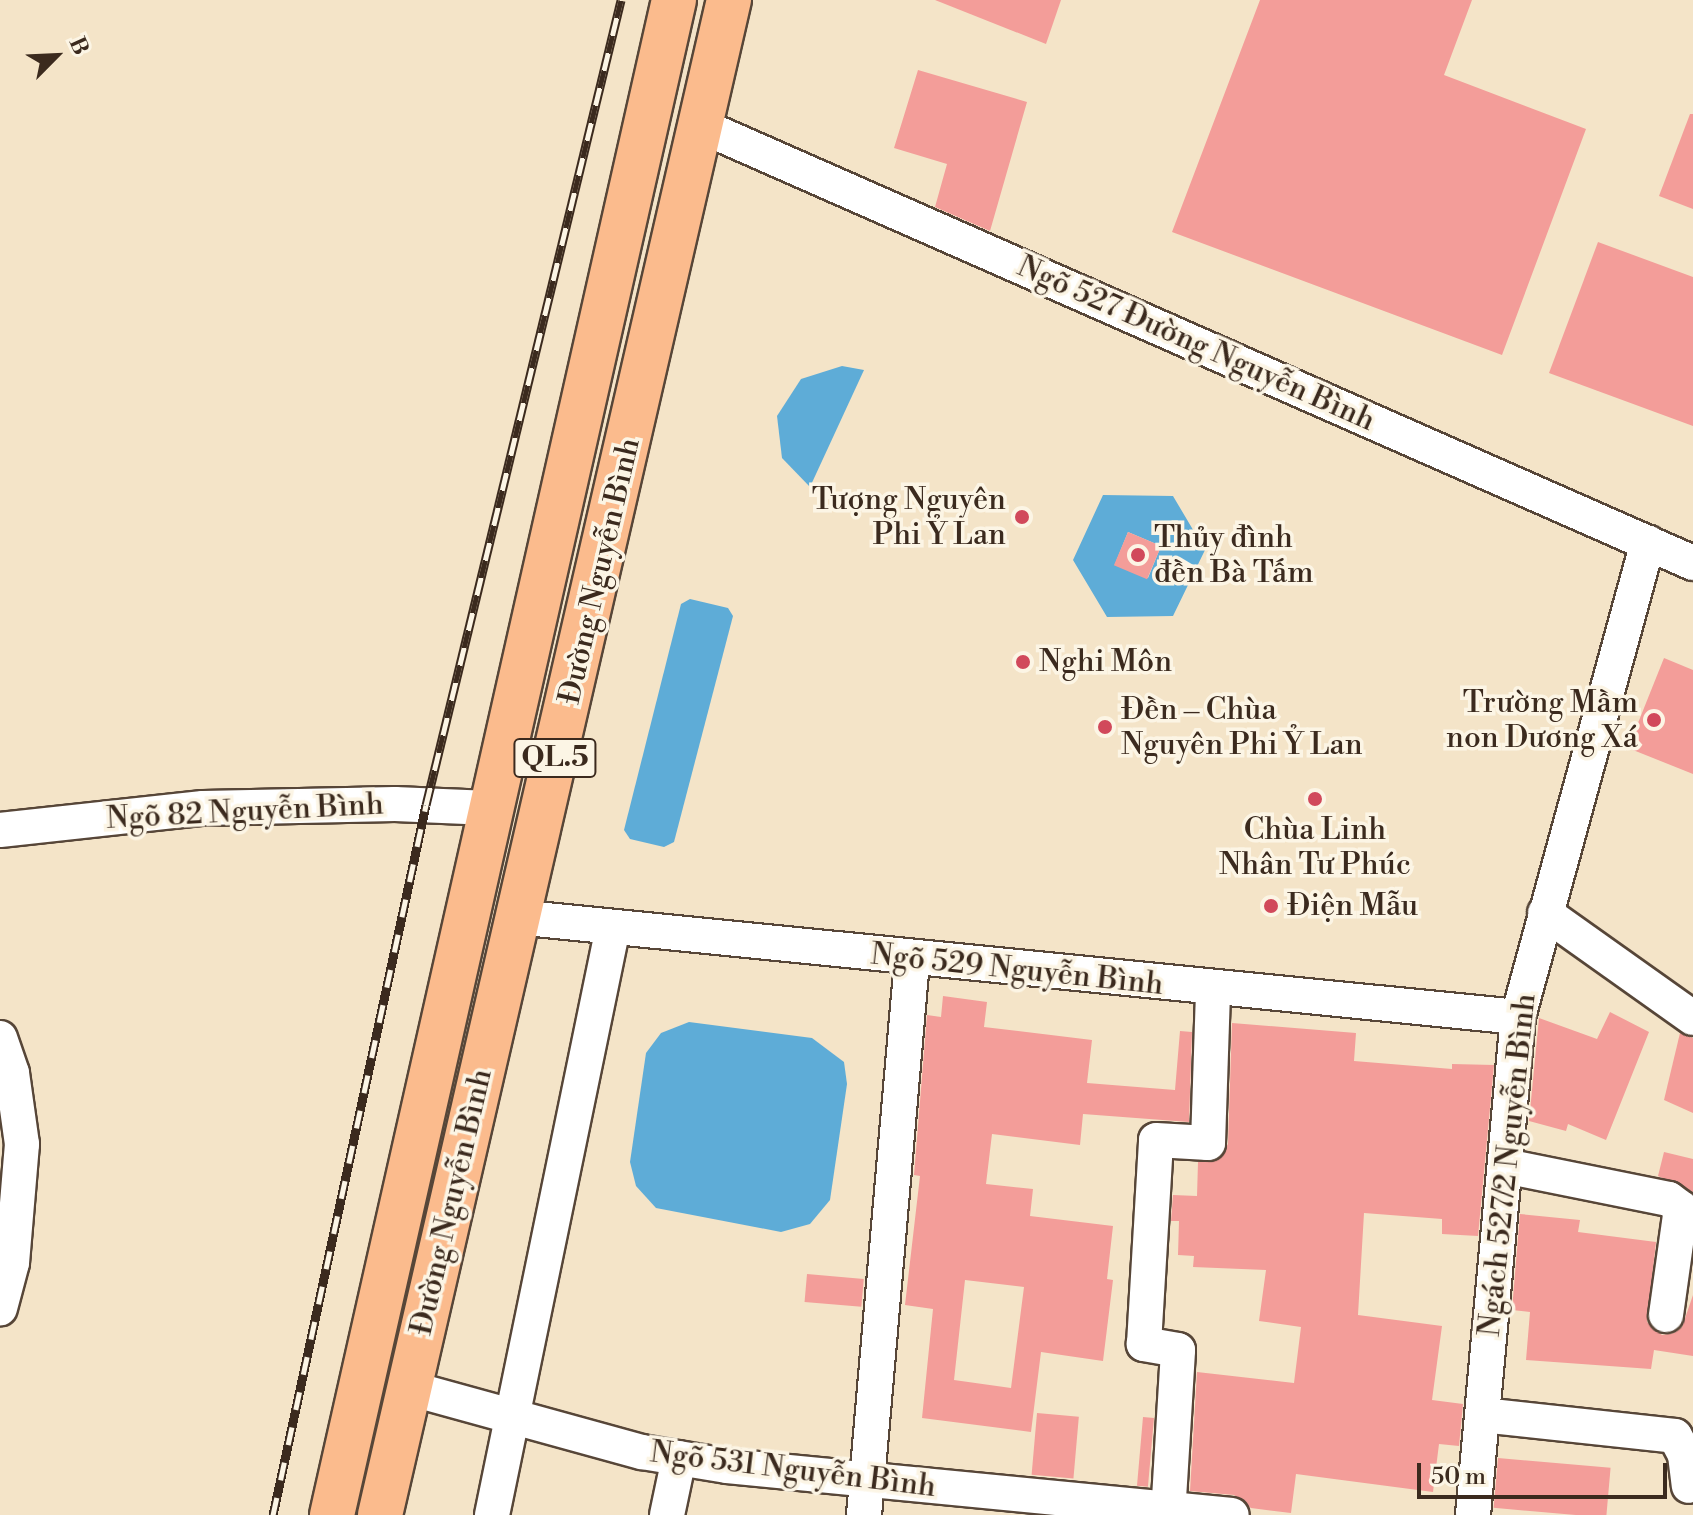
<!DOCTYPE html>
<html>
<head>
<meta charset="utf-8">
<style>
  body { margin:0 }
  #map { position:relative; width:1693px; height:1515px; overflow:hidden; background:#f4e4c8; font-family:"Libre Bodoni",serif }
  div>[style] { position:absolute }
  .water>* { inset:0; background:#5eacd7 }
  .building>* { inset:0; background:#f39d99; transform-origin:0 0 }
  .roads { filter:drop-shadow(2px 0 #574638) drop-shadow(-2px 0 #574638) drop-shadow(0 2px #574638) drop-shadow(0 -2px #574638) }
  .street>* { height:34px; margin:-17px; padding:0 17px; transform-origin:17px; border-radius:17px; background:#fff }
  .highway>* { height:44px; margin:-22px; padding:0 22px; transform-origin:22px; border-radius:22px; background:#fbbb8d }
  .rail>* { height:9px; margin-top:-4.5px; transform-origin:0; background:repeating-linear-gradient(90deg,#fcf5e5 0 18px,#3b2a1e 0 36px); box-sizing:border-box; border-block:2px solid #3b2a1e }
  .dots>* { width:22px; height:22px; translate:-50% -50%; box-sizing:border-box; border:4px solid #fcf5e5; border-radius:50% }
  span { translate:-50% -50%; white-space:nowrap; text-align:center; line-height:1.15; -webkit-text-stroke:7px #fcf5e5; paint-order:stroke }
  .shield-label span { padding:2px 6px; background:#fcf5e5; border:2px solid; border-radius:6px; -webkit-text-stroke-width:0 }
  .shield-label { font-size:28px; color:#3b2a1e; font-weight:700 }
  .street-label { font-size:30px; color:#3b2a1e }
  .poi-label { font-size:30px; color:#3b2a1e }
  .right { translate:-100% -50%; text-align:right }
  .left { translate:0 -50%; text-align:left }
  .north { position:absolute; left:16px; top:16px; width:80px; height:80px; -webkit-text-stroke:6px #fcf5e5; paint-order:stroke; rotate:66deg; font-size:22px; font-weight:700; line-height:32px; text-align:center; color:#3b2a1e }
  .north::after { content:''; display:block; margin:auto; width:28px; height:36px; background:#3b2a1e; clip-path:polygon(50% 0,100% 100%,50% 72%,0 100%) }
  .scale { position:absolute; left:1417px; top:1463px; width:250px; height:36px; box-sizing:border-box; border:4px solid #3b2a1e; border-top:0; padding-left:10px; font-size:24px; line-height:28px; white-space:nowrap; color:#3b2a1e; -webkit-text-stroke:6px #fcf5e5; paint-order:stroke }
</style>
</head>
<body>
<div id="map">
  <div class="water">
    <div style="clip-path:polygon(842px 366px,864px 370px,810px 487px,782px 458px,777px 416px,801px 379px)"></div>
    <div style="clip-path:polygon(evenodd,1103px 495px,1173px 496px,1205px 550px,1173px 616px,1107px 617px,1073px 560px,1103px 495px,1128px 532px,1161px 546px,1148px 578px,1115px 564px,1128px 532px)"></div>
    <div style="clip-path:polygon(690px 599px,728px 608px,733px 616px,674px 842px,664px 847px,630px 839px,624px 830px,681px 604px)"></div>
    <div style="clip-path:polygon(689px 1022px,812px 1038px,844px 1062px,847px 1084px,830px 1200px,810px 1224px,781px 1232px,656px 1208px,636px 1186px,630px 1162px,646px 1053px,661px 1033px)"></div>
  </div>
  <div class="building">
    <div style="clip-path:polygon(935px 0,1061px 0,1046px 44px)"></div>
    <div style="clip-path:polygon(1260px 0,1472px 0,1444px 75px,1586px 129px,1502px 355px,1172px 232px)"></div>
    <div style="clip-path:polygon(918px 70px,1027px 102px,990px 231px,935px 207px,947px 164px,894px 148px)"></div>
    <div style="clip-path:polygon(1690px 114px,1693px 114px,1693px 209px,1659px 196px)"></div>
    <div style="clip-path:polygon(1598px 242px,1693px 277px,1693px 426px,1549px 373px)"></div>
    <div style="left:1128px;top:532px;width:36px;height:36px;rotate:23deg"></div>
    <div style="clip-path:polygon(1664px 658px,1693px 670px,1693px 774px,1628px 748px)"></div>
    <div style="clip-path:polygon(evenodd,943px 996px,987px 1002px,984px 1027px,1092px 1040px,1087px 1083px,1175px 1090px,1180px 1031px,1192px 1032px,1189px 1122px,1083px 1114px,1080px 1145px,992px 1134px,986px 1184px,1033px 1189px,1030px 1216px,1113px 1226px,1107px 1279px,1113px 1280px,1103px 1361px,1041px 1352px,1031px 1432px,922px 1418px,933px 1309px,905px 1305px,920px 1176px,914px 1175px,927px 1015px,941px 1017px,943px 996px,965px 1280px,1024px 1287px,1011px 1388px,954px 1380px,965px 1280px)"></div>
    <div style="clip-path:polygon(1610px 1012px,1649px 1032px,1606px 1140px,1568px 1124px,1566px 1131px,1529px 1121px,1539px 1018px,1597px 1039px)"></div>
    <div style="clip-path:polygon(1232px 1023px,1356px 1033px,1354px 1061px,1452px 1069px,1452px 1064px,1494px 1065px,1478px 1236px,1442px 1234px,1442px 1219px,1364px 1213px,1358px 1315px,1442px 1326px,1432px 1400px,1463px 1404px,1459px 1446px,1439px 1444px,1433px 1492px,1296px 1474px,1291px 1513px,1251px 1508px,1234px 1495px,1190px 1491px,1197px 1372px,1294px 1383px,1301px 1327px,1259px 1321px,1266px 1270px,1193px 1267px,1194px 1256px,1178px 1255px,1179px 1221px,1171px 1221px,1173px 1195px,1197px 1196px,1198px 1162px,1218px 1160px,1228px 1144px)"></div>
    <div style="clip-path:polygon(1680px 1033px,1693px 1038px,1693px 1113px,1664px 1100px)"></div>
    <div style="clip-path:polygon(1664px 1152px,1693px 1159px,1693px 1192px,1658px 1176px)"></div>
    <div style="clip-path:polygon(1520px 1214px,1580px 1220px,1578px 1232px,1656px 1242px,1647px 1322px,1662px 1335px,1674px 1333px,1682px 1327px,1693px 1295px,1693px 1356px,1654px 1350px,1651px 1369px,1526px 1360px,1530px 1312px,1512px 1310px)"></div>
    <div style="left:807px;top:1274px;width:57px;height:28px;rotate:5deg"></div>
    <div style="left:1037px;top:1413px;width:42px;height:62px;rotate:5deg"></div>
    <div style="left:1143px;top:1417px;width:11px;height:69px;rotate:5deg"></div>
    <div style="left:1498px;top:1458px;width:113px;height:50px;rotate:5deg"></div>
  </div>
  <div class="roads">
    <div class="street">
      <div style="left:699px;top:125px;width:1086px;rotate:23.78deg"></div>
      <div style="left:0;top:830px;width:204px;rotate:-6.2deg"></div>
      <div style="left:203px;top:808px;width:192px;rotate:-1.2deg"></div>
      <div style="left:395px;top:804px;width:95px;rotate:2.4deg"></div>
      <div style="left:1545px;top:913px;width:181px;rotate:35.4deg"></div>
      <div style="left:516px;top:917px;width:1007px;rotate:5.7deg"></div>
      <div style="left:0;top:1038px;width:37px;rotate:71deg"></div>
      <div style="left:12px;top:1073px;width:72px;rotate:82deg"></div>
      <div style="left:22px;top:1144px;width:119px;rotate:94.8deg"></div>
      <div style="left:12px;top:1263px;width:47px;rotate:104.9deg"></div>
      <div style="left:1505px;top:1166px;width:167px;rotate:11.4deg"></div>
      <div style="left:1669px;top:1199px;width:15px;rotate:37deg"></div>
      <div style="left:1681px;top:1208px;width:108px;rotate:98deg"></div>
      <div style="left:409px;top:1388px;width:242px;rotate:15.4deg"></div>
      <div style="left:642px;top:1452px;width:86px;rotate:9.4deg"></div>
      <div style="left:727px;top:1466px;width:507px;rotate:5.54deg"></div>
      <div style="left:1482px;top:1415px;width:194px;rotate:6.2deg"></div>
      <div style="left:1675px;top:1436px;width:21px;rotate:62deg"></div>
      <div style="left:1685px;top:1455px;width:31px;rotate:83deg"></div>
      <div style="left:492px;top:1515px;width:600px;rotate:-78.37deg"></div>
      <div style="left:667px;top:1515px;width:58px;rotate:-78.1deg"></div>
      <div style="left:864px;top:1515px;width:556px;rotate:-85.05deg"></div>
      <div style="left:1168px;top:1515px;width:165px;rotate:-86.5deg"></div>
      <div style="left:1178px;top:1350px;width:35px;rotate:-170deg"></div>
      <div style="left:1144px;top:1344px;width:204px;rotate:-86.6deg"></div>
      <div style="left:1156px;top:1140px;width:52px;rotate:3.3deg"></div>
      <div style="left:1208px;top:1143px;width:154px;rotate:-88.1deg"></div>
      <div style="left:1473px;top:1515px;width:500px;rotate:-84.84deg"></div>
      <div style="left:1518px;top:1017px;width:492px;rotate:-74.7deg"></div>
    </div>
    <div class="highway">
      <div style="left:332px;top:1515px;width:1553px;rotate:-77.28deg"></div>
      <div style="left:380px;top:1515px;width:1555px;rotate:-77.03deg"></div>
    </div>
  </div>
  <div class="rail">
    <div style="left:273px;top:1515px;width:726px;rotate:-77.84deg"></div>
    <div style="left:426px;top:805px;width:828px;rotate:-76.38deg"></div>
  </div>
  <div class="dots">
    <div style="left:1022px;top:517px;background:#d1495b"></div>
    <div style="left:1138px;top:555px;background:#d1495b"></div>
    <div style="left:1023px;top:662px;background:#d1495b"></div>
    <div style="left:1654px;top:720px;background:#d1495b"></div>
    <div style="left:1105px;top:727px;background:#d1495b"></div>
    <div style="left:1315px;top:799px;background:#d1495b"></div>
    <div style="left:1271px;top:906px;background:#d1495b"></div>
  </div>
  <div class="shield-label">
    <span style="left:555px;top:758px">QL.5</span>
  </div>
  <div class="street-label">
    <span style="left:1196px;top:344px;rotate:24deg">Ngõ 527 Đường Nguyễn Bình</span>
    <span style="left:600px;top:571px;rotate:-77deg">Đường Nguyễn Bình</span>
    <span style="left:245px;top:812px;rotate:-3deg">Ngõ 82 Nguyễn Bình</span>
    <span style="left:1017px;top:970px;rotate:6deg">Ngõ 529 Nguyễn Bình</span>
    <span style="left:1508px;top:1165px;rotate:-84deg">Ngách 527/2 Nguyễn Bình</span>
    <span style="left:452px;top:1202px;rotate:-77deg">Đường Nguyễn Bình</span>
    <span style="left:793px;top:1470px;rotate:7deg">Ngõ 531 Nguyễn Bình</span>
  </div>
  <div class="poi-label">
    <span class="right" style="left:1006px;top:517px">Tượng Nguyên<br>Phi Ỷ Lan</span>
    <span class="left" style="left:1154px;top:555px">Thủy đình<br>đền Bà Tấm</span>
    <span class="left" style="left:1039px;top:662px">Nghi Môn</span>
    <span class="right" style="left:1638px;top:720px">Trường Mầm<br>non Dương Xá</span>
    <span class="left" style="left:1121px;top:727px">Đền – Chùa<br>Nguyên Phi Ỷ Lan</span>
    <span style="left:1315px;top:847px">Chùa Linh<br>Nhân Tư Phúc</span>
    <span class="left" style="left:1287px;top:906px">Điện Mẫu</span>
  </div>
  <div class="north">B</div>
  <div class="scale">50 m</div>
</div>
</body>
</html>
